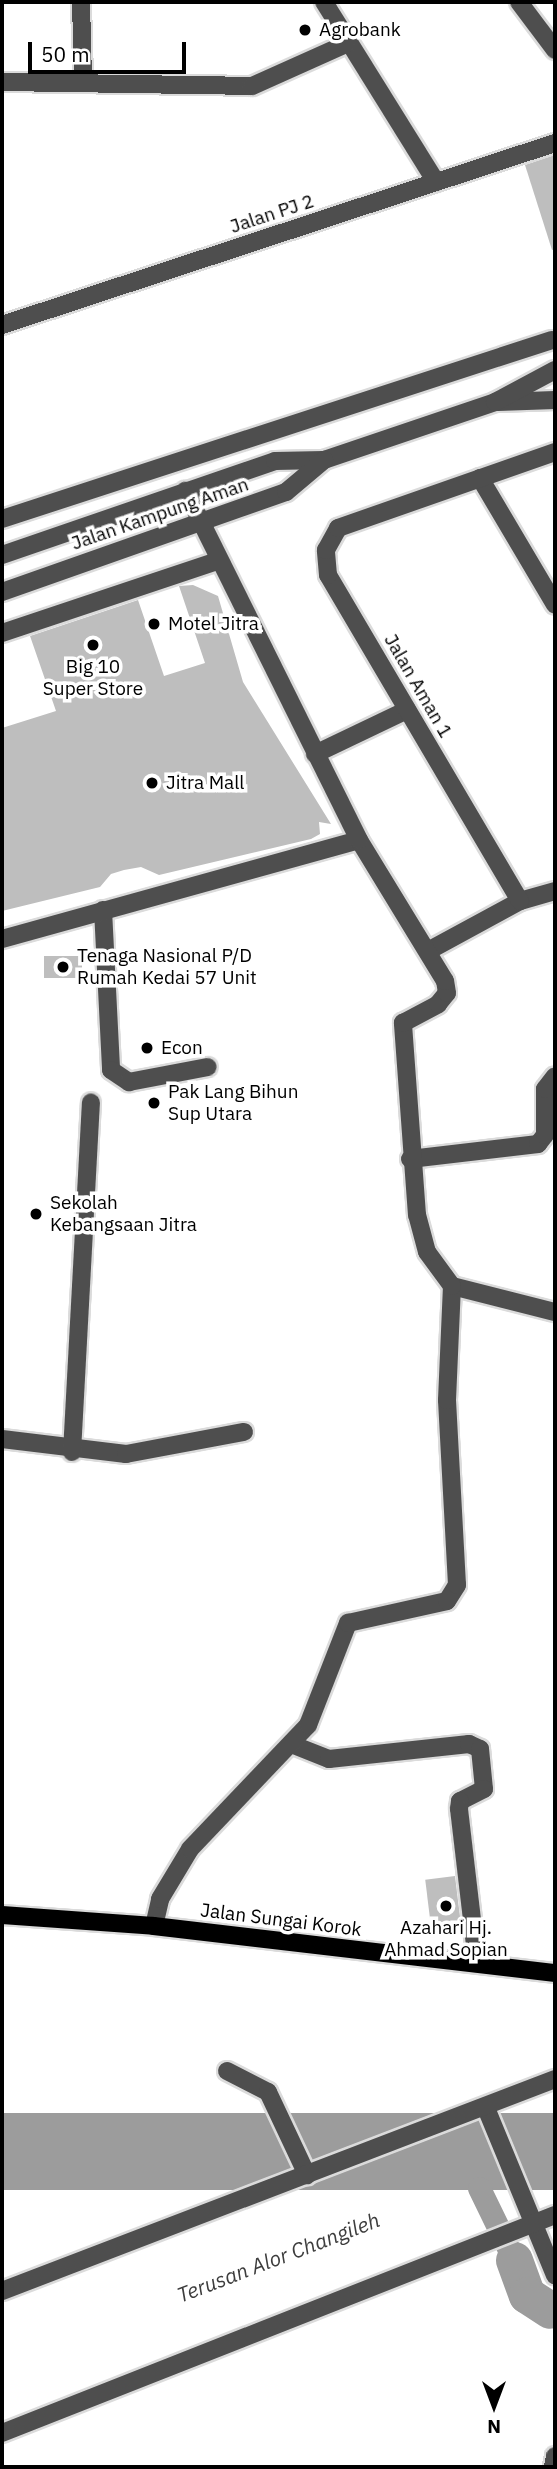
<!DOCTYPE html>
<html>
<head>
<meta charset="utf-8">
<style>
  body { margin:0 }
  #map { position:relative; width:557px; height:2469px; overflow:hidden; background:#fff; font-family:"IBM Plex Sans",sans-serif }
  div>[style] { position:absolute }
  .water>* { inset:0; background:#9c9c9c; transform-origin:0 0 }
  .canal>* { height:23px; margin:-11.5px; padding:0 11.5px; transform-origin:11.5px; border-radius:11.5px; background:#9c9c9c }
  .river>* { height:37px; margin:-18.5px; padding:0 18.5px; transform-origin:18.5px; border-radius:18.5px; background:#9c9c9c }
  .building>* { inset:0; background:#bebebe; transform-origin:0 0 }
  .roads { filter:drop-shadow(2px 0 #dbdbdb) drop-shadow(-2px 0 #dbdbdb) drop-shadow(0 2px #dbdbdb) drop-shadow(0 -2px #dbdbdb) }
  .minor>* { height:18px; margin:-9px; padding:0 9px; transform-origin:9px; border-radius:9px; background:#4e4e4e }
  .major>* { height:18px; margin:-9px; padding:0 9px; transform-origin:9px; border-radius:9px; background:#000 }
  .dots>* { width:19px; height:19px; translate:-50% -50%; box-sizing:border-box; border:4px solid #fff; border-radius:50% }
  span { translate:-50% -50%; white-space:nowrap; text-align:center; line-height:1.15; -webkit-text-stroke:7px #fff; paint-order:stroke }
  .poi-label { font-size:19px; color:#000 }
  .left { translate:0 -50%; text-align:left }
  .street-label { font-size:19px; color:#000 }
  .water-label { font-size:21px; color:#3d3d3d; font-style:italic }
  .frame { position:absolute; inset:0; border:4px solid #000; pointer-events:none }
  .north { position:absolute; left:459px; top:2371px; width:70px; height:70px; -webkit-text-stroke:5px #fff; paint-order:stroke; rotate:180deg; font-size:19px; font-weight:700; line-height:28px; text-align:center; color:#000 }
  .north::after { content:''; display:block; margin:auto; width:24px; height:32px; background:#000; clip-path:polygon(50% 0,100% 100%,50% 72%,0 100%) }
  .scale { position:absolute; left:28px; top:42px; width:158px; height:32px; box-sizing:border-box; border:4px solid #000; border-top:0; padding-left:9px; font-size:21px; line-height:24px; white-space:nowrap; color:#000; -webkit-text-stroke:5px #fff; paint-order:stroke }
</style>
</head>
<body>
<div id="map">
  <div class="water">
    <div style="left:555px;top:2113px;width:77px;height:592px;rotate:90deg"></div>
  </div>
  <div class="canal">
    <div style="left:479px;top:2188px;width:80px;rotate:64.1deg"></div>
  </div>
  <div class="river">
    <div style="left:514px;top:2260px;width:37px;rotate:70deg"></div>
    <div style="left:527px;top:2295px;width:27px;rotate:33deg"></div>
  </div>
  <div class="building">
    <div style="clip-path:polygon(555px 155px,555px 249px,552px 250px,525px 165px)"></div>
    <div style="clip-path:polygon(193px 585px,218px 596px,243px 682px,331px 824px,319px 822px,320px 834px,311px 839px,159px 875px,141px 867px,124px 870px,111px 874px,100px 887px,2px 911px,2px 728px,56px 711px,30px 636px,138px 600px,164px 676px,205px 663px,179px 586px)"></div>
    <div style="left:44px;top:956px;width:38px;height:22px"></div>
    <div style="left:455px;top:1876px;width:58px;height:30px;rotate:83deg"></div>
  </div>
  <div class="roads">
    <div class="minor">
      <div style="left:81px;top:2px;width:79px;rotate:88.5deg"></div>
      <div style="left:324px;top:2px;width:212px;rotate:58.1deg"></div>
      <div style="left:519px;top:2px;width:60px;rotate:53.1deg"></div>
      <div style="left:2px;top:82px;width:250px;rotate:0.9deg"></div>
      <div style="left:252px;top:86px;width:103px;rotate:-24.1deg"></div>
      <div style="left:2px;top:325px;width:582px;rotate:-18.22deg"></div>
      <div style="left:498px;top:402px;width:57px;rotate:-2deg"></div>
      <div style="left:480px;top:478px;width:147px;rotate:59.4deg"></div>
      <div style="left:2px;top:519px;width:578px;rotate:-18.03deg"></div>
      <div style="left:2px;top:555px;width:289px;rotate:-19deg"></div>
      <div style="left:275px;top:461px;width:49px;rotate:-1.2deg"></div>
      <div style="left:324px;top:460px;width:181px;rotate:-18.7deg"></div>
      <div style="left:495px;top:402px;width:68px;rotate:-28.1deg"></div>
      <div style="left:2px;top:592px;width:301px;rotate:-19.4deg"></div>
      <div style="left:286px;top:492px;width:50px;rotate:-40.1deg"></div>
      <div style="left:2px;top:633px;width:227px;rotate:-18.5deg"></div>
      <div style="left:315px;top:754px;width:102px;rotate:-25.6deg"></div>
      <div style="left:520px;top:901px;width:36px;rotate:-16deg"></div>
      <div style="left:103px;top:910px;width:160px;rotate:87.1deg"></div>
      <div style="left:111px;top:1070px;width:22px;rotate:34deg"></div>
      <div style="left:129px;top:1082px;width:80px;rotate:-10.8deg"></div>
      <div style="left:2px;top:939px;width:370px;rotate:-15.5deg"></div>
      <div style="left:428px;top:951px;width:105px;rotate:-28.5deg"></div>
      <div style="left:520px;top:901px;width:378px;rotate:-120.5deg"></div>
      <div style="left:328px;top:575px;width:25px;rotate:-95deg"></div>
      <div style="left:326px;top:550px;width:25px;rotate:-61deg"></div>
      <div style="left:338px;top:528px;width:230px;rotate:-19.3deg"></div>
      <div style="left:410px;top:1159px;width:129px;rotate:-6.7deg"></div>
      <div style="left:538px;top:1144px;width:11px;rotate:-52deg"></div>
      <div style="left:545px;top:1135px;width:46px;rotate:-90deg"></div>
      <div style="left:545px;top:1089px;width:16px;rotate:-52deg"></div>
      <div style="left:452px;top:1286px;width:106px;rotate:14.2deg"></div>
      <div style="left:2px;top:1439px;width:125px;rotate:6.9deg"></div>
      <div style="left:126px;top:1454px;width:120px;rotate:-10.6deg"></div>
      <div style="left:72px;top:1452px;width:350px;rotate:-86.9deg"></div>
      <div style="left:291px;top:1744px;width:41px;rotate:21.5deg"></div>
      <div style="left:329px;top:1759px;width:141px;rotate:-6.1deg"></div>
      <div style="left:469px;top:1744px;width:12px;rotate:24deg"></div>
      <div style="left:480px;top:1749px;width:40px;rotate:84.3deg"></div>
      <div style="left:484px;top:1789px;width:27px;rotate:153deg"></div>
      <div style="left:460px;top:1801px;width:8px;rotate:97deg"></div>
      <div style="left:459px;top:1809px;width:155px;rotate:83.3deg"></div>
      <div style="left:154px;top:1926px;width:28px;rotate:-77deg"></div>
      <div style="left:160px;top:1899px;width:58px;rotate:-59deg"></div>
      <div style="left:190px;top:1849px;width:171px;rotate:-46.4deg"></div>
      <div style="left:308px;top:1725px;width:110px;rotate:-68.6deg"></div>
      <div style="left:348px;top:1623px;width:101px;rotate:-12.5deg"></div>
      <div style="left:447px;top:1601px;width:19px;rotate:-58deg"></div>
      <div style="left:457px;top:1585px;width:185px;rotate:-93.1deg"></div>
      <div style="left:447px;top:1400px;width:114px;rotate:-87.5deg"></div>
      <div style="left:452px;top:1286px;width:42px;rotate:-126.3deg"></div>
      <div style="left:427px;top:1252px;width:38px;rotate:-105deg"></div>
      <div style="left:417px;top:1215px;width:193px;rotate:-94.2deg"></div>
      <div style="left:403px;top:1023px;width:40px;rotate:-28deg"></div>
      <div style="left:438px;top:1004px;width:14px;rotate:-51deg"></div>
      <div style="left:447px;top:993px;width:12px;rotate:-99deg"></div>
      <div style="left:445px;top:981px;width:165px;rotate:-121.4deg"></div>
      <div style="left:359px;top:840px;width:390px;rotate:-116.4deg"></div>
      <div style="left:227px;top:2071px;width:46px;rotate:27.1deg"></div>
      <div style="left:268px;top:2092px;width:92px;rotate:64.8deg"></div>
      <div style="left:486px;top:2108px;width:181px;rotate:67.6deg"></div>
      <div style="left:2px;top:2291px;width:592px;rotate:-20.97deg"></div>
      <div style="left:2px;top:2433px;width:594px;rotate:-21.52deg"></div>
      <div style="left:553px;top:2467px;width:11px;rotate:-80deg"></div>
    </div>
    <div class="major">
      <div style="left:2px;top:1915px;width:152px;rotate:4.1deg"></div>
      <div style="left:154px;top:1926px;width:404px;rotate:6.7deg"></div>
    </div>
  </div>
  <div class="dots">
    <div style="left:305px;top:30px;background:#000"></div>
    <div style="left:154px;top:624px;background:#000"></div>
    <div style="left:93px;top:645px;background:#000"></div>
    <div style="left:152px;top:783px;background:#000"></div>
    <div style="left:63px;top:967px;background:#000"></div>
    <div style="left:147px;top:1048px;background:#000"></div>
    <div style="left:154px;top:1103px;background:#000"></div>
    <div style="left:36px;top:1214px;background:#000"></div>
    <div style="left:446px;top:1906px;background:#000"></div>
  </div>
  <div class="poi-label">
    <span class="left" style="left:319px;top:30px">Agrobank</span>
    <span class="left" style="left:168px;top:624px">Motel Jitra</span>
    <span style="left:93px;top:678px">Big 10<br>Super Store</span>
    <span class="left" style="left:166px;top:783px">Jitra Mall</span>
    <span class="left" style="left:77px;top:967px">Tenaga Nasional P/D<br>Rumah Kedai 57 Unit</span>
    <span class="left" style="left:161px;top:1048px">Econ</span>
    <span class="left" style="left:168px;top:1103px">Pak Lang Bihun<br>Sup Utara</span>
    <span class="left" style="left:50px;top:1214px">Sekolah<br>Kebangsaan Jitra</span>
    <span style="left:446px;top:1939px">Azahari Hj.<br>Ahmad Sopian</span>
  </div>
  <div class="street-label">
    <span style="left:272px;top:214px;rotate:-18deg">Jalan PJ 2</span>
    <span style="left:160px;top:514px;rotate:-19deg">Jalan Kampung Aman</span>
    <span style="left:418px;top:686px;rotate:60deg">Jalan Aman 1</span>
    <span style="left:281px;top:1920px;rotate:7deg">Jalan Sungai Korok</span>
  </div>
  <div class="water-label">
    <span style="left:278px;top:2257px;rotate:-21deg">Terusan Alor Changileh</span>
  </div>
  <div class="frame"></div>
  <div class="north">N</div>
  <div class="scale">50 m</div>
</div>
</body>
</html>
